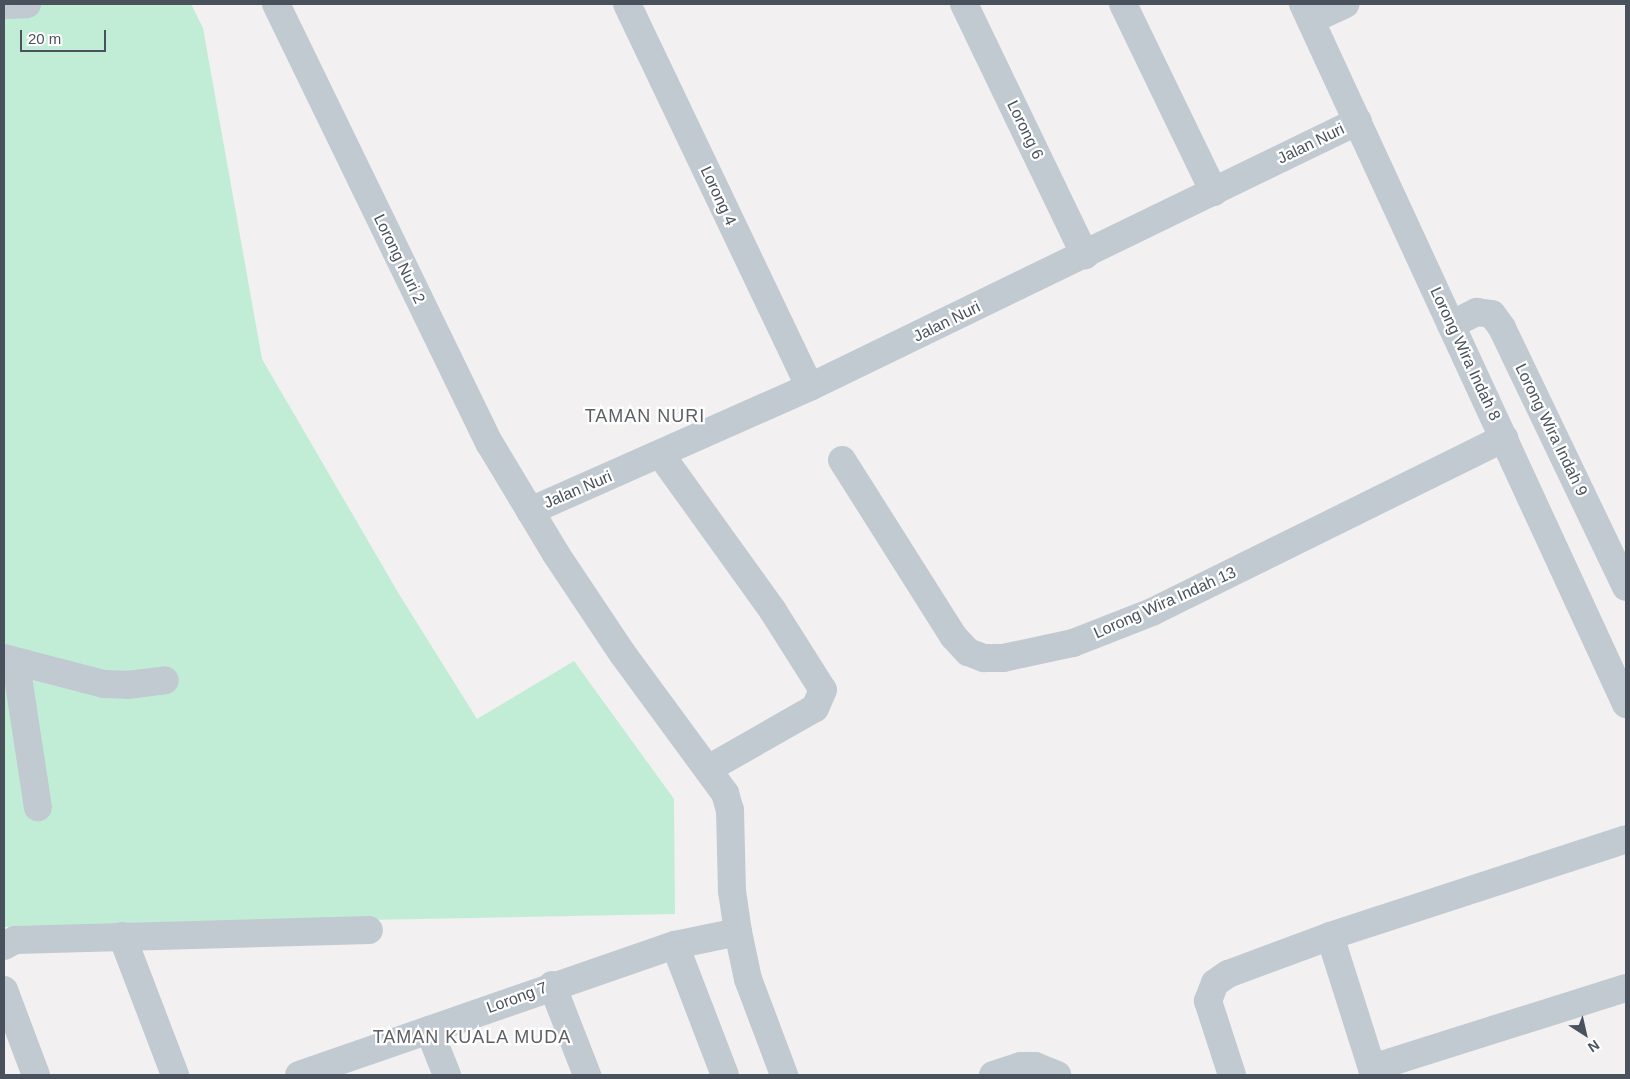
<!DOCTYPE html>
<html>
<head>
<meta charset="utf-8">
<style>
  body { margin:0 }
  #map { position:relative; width:1630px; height:1079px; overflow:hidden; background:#f2f0f0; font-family:Arial,sans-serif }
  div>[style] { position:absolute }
  .green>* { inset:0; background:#c1edd6 }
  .minor>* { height:28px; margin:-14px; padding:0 14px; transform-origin:14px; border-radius:14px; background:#c1c9d1 }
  span { translate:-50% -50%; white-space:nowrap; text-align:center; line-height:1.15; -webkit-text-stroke:4.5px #fff; paint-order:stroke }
  .street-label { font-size:16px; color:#49515c }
  .neighbourhood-label { font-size:18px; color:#5d5f64; letter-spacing:1px }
  .frame { position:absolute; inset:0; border:5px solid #49515c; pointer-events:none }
  .north { position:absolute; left:1560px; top:1009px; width:50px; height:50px; -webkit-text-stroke:4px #fff; paint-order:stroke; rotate:145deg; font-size:14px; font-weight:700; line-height:20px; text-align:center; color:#49515c }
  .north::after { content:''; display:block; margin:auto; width:18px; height:22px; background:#49515c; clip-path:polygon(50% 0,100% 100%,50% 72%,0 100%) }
  .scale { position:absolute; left:20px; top:30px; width:86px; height:22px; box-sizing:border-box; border:2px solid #49515c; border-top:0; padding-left:6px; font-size:15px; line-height:18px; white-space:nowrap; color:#49515c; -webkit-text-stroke:4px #fff; paint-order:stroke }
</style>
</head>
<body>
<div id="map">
  <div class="green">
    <div style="clip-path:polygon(4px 4px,191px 4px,203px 28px,262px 359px,399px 594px,477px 719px,574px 661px,674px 799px,675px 914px,4px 927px)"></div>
  </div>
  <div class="minor">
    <div style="left:276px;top:4px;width:489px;rotate:64.1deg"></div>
    <div style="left:490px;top:444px;width:128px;rotate:59deg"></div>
    <div style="left:556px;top:554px;width:119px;rotate:56.3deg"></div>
    <div style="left:622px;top:653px;width:174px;rotate:53.7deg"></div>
    <div style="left:725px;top:793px;width:18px;rotate:74deg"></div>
    <div style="left:730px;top:810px;width:81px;rotate:88.6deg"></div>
    <div style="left:732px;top:891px;width:41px;rotate:81.7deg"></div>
    <div style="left:738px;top:932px;width:48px;rotate:78deg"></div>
    <div style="left:748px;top:979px;width:103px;rotate:69.4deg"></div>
    <div style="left:627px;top:4px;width:424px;rotate:64.5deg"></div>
    <div style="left:964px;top:4px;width:279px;rotate:64.3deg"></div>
    <div style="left:1123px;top:4px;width:209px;rotate:64.2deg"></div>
    <div style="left:1303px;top:4px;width:771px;rotate:65.23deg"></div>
    <div style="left:4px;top:5px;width:23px;rotate:-2deg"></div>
    <div style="left:1311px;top:20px;width:38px;rotate:-25deg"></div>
    <div style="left:1451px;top:325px;width:29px;rotate:-27deg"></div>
    <div style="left:1477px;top:312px;width:15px;rotate:8deg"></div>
    <div style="left:1492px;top:314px;width:17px;rotate:54deg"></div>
    <div style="left:1502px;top:328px;width:287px;rotate:64.4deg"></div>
    <div style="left:661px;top:455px;width:192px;rotate:54.3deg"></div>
    <div style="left:773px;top:611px;width:93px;rotate:57.7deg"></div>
    <div style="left:823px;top:690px;width:20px;rotate:114deg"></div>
    <div style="left:815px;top:708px;width:123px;rotate:150.3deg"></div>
    <div style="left:842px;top:460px;width:209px;rotate:57.7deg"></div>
    <div style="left:954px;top:637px;width:21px;rotate:47deg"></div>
    <div style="left:968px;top:652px;width:17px;rotate:21deg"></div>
    <div style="left:984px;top:658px;width:19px"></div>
    <div style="left:1003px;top:658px;width:72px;rotate:-12.1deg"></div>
    <div style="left:1073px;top:643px;width:85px;rotate:-21.4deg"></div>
    <div style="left:1152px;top:612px;width:393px;rotate:-26.3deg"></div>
    <div style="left:530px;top:511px;width:306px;rotate:-23.9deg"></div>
    <div style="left:810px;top:387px;width:609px;rotate:-25.89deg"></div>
    <div style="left:4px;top:658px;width:103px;rotate:14.6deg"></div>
    <div style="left:104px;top:684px;width:23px;rotate:2deg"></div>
    <div style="left:127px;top:685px;width:38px;rotate:-7deg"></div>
    <div style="left:16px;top:664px;width:145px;rotate:81.3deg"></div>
    <div style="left:122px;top:936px;width:149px;rotate:69.1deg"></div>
    <div style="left:1330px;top:936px;width:146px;rotate:72.4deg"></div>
    <div style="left:675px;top:945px;width:139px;rotate:69deg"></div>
    <div style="left:4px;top:946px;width:13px;rotate:-29deg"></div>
    <div style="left:15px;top:940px;width:354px;rotate:-1.6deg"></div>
    <div style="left:552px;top:985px;width:97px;rotate:68.7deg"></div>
    <div style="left:4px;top:990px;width:91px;rotate:69.4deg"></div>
    <div style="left:429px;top:1030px;width:48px;rotate:68.2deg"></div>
    <div style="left:1372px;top:1068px;width:266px;rotate:-17.5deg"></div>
    <div style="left:299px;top:1075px;width:398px;rotate:-19.1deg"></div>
    <div style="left:675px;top:945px;width:64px;rotate:-11.7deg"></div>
    <div style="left:993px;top:1075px;width:29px;rotate:-18deg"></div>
    <div style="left:1021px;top:1066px;width:14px"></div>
    <div style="left:1035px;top:1066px;width:24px;rotate:22deg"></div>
    <div style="left:1232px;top:1075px;width:78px;rotate:-108deg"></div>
    <div style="left:1208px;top:1001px;width:19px;rotate:-69deg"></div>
    <div style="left:1215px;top:983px;width:16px;rotate:-35deg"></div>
    <div style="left:1228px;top:974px;width:109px;rotate:-20.4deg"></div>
    <div style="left:1330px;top:936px;width:311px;rotate:-18.1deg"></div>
  </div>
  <div class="street-label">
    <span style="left:1025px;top:130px;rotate:64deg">Lorong 6</span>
    <span style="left:1311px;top:144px;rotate:-26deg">Jalan Nuri</span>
    <span style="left:718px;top:196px;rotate:65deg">Lorong 4</span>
    <span style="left:399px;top:259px;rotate:64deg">Lorong Nuri 2</span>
    <span style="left:947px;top:322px;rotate:-26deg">Jalan Nuri</span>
    <span style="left:1465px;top:354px;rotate:65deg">Lorong Wira Indah 8</span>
    <span style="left:1551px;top:430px;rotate:64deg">Lorong Wira Indah 9</span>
    <span style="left:578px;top:490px;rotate:-23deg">Jalan Nuri</span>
    <span style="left:1165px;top:603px;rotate:-24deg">Lorong Wira Indah 13</span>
    <span style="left:517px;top:998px;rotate:-20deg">Lorong 7</span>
  </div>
  <div class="neighbourhood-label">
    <span style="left:645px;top:416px">TAMAN NURI</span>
    <span style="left:472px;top:1037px">TAMAN KUALA MUDA</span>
  </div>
  <div class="frame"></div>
  <div class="north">N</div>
  <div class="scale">20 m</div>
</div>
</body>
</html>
